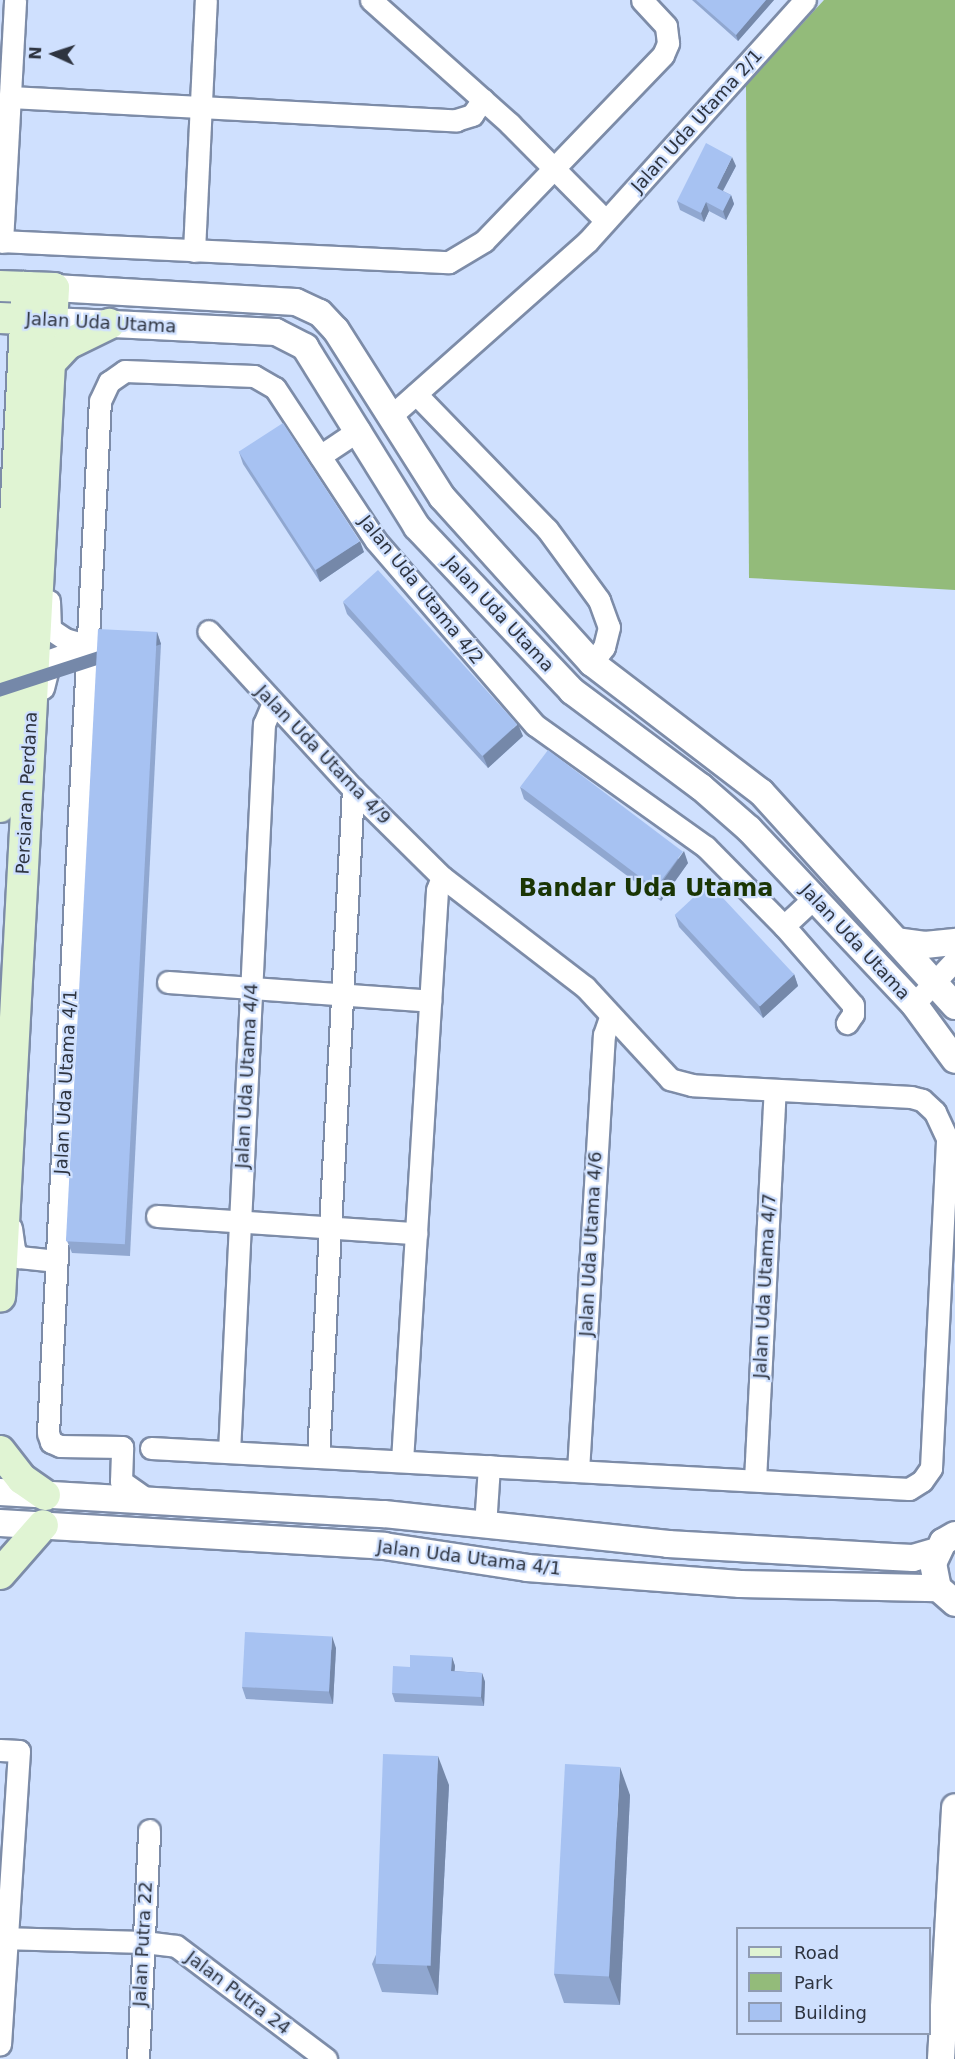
<!DOCTYPE html>
<html>
<head>
<meta charset="utf-8">
<style>
  body { margin:0 }
  #map { position:relative; width:955px; height:2059px; overflow:hidden; background:#cfe0fe; font-family:"DejaVu Sans",sans-serif }
  div>[style] { position:absolute }
  .green>* { inset:0; background:#93bb7a }
  .roads { filter:drop-shadow(2px 0 #7d8ca8) drop-shadow(-2px 0 #7d8ca8) drop-shadow(0 2px #7d8ca8) drop-shadow(0 -2px #7d8ca8) }
  .minor>* { height:21px; margin:-10.5px; padding:0 10.5px; transform-origin:10.5px; border-radius:10.5px; background:#fff }
  .tertiary>* { height:26px; margin:-13px; padding:0 13px; transform-origin:13px; border-radius:13px; background:#fff }
  .secondary>* { height:30px; margin:-15px; padding:0 15px; transform-origin:15px; border-radius:15px; background:#e0f4d3 }
  .wall>* { inset:0; background:#90a7d0 }
  .shaded-wall>* { inset:0; background:#7588a9; transform-origin:0 0 }
  .building>* { inset:0; background:#a7c2f2; transform-origin:0 0 }
  span { translate:-50% -50%; white-space:nowrap; text-align:center; line-height:1.15; -webkit-text-stroke:4.5px #cfe0fe; paint-order:stroke }
  .street-label { font-size:18px; color:#2e3440 }
  .district-label { font-size:24px; color:#1a3504; font-weight:700 }
  .legend { position:absolute; left:736px; top:1927px; width:195px; height:108px; box-sizing:border-box; background:#cfe0fe; border:2px solid #8f9bb2; margin:0; padding:8px 10px; list-style:none; font-size:18px; color:#2e3440 }
  .legend li { display:flex; align-items:center; gap:12px; height:30px }
  .legend b { width:30px; border:2px solid #8f9bb2 }
  .north { position:absolute; left:24px; top:24px; width:60px; height:60px; -webkit-text-stroke:4px #cfe0fe; paint-order:stroke; rotate:273deg; font-size:16px; font-weight:700; line-height:24px; text-align:center; color:#2e3440 }
  .north::after { content:''; display:block; margin:auto; width:21px; height:27px; background:#2e3440; clip-path:polygon(50% 0,100% 100%,50% 72%,0 100%) }
</style>
</head>
<body>
<div id="map">
  <div class="green">
    <div style="clip-path:polygon(824px 0,955px 0,955px 590px,749px 578px,746px 85px)"></div>
  </div>
  <div class="roads">
    <div class="minor">
      <div style="left:371px;top:0;width:186px;rotate:41.7deg"></div>
      <div style="left:510px;top:124px;width:136px;rotate:45.3deg"></div>
      <div style="left:10px;top:97px;width:447px;rotate:3deg"></div>
      <div style="left:456px;top:120px;width:17px;rotate:-17deg"></div>
      <div style="left:472px;top:115px;width:19px;rotate:-55deg"></div>
      <div style="left:0;top:241px;width:449px;rotate:2.7deg"></div>
      <div style="left:449px;top:262px;width:41px;rotate:-31deg"></div>
      <div style="left:484px;top:241px;width:258px;rotate:-46.1deg"></div>
      <div style="left:663px;top:55px;width:13px;rotate:-67deg"></div>
      <div style="left:668px;top:43px;width:17px;rotate:-97deg"></div>
      <div style="left:666px;top:26px;width:35px;rotate:-133deg"></div>
      <div style="left:2px;top:242px;width:242px;rotate:-86.9deg"></div>
      <div style="left:194px;top:251px;width:251px;rotate:-87.3deg"></div>
      <div style="left:416px;top:394px;width:188px;rotate:45.9deg"></div>
      <div style="left:547px;top:529px;width:88px;rotate:53.8deg"></div>
      <div style="left:599px;top:600px;width:29px;rotate:70deg"></div>
      <div style="left:609px;top:627px;width:21px;rotate:104deg"></div>
      <div style="left:604px;top:647px;width:20px;rotate:127deg"></div>
      <div style="left:392px;top:415px;width:262px;rotate:-41.6deg"></div>
      <div style="left:588px;top:241px;width:324px;rotate:-48deg"></div>
      <div style="left:320px;top:456px;width:47px;rotate:-33.7deg"></div>
      <div style="left:49px;top:601px;width:28px;rotate:88deg"></div>
      <div style="left:50px;top:629px;width:18px;rotate:34deg"></div>
      <div style="left:65px;top:639px;width:25px;rotate:16deg"></div>
      <div style="left:43px;top:688px;width:29px;rotate:-76deg"></div>
      <div style="left:50px;top:660px;width:41px;rotate:-19.7deg"></div>
      <div style="left:784px;top:926px;width:41px;rotate:-43deg"></div>
      <div style="left:168px;top:982px;width:263px;rotate:4.1deg"></div>
      <div style="left:914px;top:1004px;width:60px;rotate:-47deg"></div>
      <div style="left:157px;top:1216px;width:260px;rotate:3.8deg"></div>
      <div style="left:11px;top:1228px;width:22px;rotate:82deg"></div>
      <div style="left:14px;top:1250px;width:9px;rotate:54deg"></div>
      <div style="left:19px;top:1257px;width:38px;rotate:6deg"></div>
      <div style="left:151px;top:1448px;width:759px;rotate:3.1deg"></div>
      <div style="left:909px;top:1489px;width:15px;rotate:-32deg"></div>
      <div style="left:922px;top:1481px;width:16px;rotate:-55deg"></div>
      <div style="left:931px;top:1468px;width:330px;rotate:-87.2deg"></div>
      <div style="left:947px;top:1138px;width:29px;rotate:-115deg"></div>
      <div style="left:935px;top:1112px;width:18px;rotate:-137deg"></div>
      <div style="left:922px;top:1100px;width:11px;rotate:-165deg"></div>
      <div style="left:911px;top:1097px;width:219px;rotate:-176.9deg"></div>
      <div style="left:692px;top:1085px;width:23px;rotate:-165deg"></div>
      <div style="left:670px;top:1079px;width:125px;rotate:-132.7deg"></div>
      <div style="left:585px;top:987px;width:180px;rotate:-142.4deg"></div>
      <div style="left:442px;top:877px;width:125px;rotate:-135.3deg"></div>
      <div style="left:353px;top:789px;width:214px;rotate:-132.5deg"></div>
      <div style="left:229px;top:1452px;width:729px;rotate:-87.25deg"></div>
      <div style="left:264px;top:724px;width:23px;rotate:-67deg"></div>
      <div style="left:318px;top:1457px;width:669px;rotate:-87deg"></div>
      <div style="left:402px;top:1461px;width:572px;rotate:-86.49deg"></div>
      <div style="left:437px;top:890px;width:14px;rotate:-69deg"></div>
      <div style="left:578px;top:1471px;width:437px;rotate:-86.6deg"></div>
      <div style="left:604px;top:1035px;width:18px;rotate:-71deg"></div>
      <div style="left:755px;top:1480px;width:390px;rotate:-87.1deg"></div>
      <div style="left:148px;top:1500px;width:33px;rotate:-145deg"></div>
      <div style="left:121px;top:1481px;width:34px;rotate:-88deg"></div>
      <div style="left:122px;top:1447px;width:62px;rotate:-179.1deg"></div>
      <div style="left:60px;top:1446px;width:10px;rotate:-156deg"></div>
      <div style="left:51px;top:1442px;width:9px;rotate:-108deg"></div>
      <div style="left:48px;top:1433px;width:1033px;rotate:-87.12deg"></div>
      <div style="left:100px;top:401px;width:21px;rotate:-65deg"></div>
      <div style="left:109px;top:382px;width:19px;rotate:-35deg"></div>
      <div style="left:125px;top:371px;width:129px;rotate:2.2deg"></div>
      <div style="left:254px;top:376px;width:24px;rotate:30deg"></div>
      <div style="left:275px;top:388px;width:183px;rotate:56.6deg"></div>
      <div style="left:376px;top:541px;width:243px;rotate:49.2deg"></div>
      <div style="left:535px;top:725px;width:210px;rotate:35.5deg"></div>
      <div style="left:706px;top:847px;width:111px;rotate:45.4deg"></div>
      <div style="left:784px;top:926px;width:105px;rotate:48.9deg"></div>
      <div style="left:853px;top:1005px;width:9px;rotate:90deg"></div>
      <div style="left:853px;top:1014px;width:11px;rotate:124deg"></div>
      <div style="left:485px;top:1526px;width:60px;rotate:-86.2deg"></div>
      <div style="left:0;top:1750px;width:19px;rotate:3deg"></div>
      <div style="left:19px;top:1751px;width:294px;rotate:93.7deg"></div>
      <div style="left:0;top:1938px;width:144px;rotate:1.6deg"></div>
      <div style="left:144px;top:1942px;width:32px;rotate:7deg"></div>
      <div style="left:176px;top:1946px;width:188px;rotate:37deg"></div>
      <div style="left:138px;top:2059px;width:229px;rotate:-87.2deg"></div>
    </div>
    <div class="tertiary">
      <div style="left:54px;top:288px;width:242px;rotate:3.3deg"></div>
      <div style="left:296px;top:302px;width:26px;rotate:25deg"></div>
      <div style="left:320px;top:313px;width:23px;rotate:47deg"></div>
      <div style="left:336px;top:330px;width:198px;rotate:57.6deg"></div>
      <div style="left:442px;top:497px;width:224px;rotate:47.9deg"></div>
      <div style="left:592px;top:663px;width:213px;rotate:37.4deg"></div>
      <div style="left:761px;top:792px;width:289px;rotate:47.8deg"></div>
      <div style="left:52px;top:321px;width:224px;rotate:2.8deg"></div>
      <div style="left:276px;top:332px;width:33px;rotate:27deg"></div>
      <div style="left:305px;top:347px;width:212px;rotate:58.1deg"></div>
      <div style="left:417px;top:527px;width:226px;rotate:46.6deg"></div>
      <div style="left:572px;top:691px;width:161px;rotate:36.7deg"></div>
      <div style="left:701px;top:787px;width:64px;rotate:41.2deg"></div>
      <div style="left:749px;top:829px;width:241px;rotate:46.7deg"></div>
      <div style="left:914px;top:1004px;width:69px;rotate:53.8deg"></div>
      <div style="left:897px;top:941px;width:28px;rotate:8deg"></div>
      <div style="left:925px;top:945px;width:30px;rotate:-6deg"></div>
      <div style="left:0;top:1492px;width:385px;rotate:3.3deg"></div>
      <div style="left:384px;top:1514px;width:286px;rotate:6deg"></div>
      <div style="left:668px;top:1544px;width:245px;rotate:3.3deg"></div>
      <div style="left:913px;top:1558px;width:25px;rotate:-16deg"></div>
      <div style="left:0;top:1523px;width:385px;rotate:3.4deg"></div>
      <div style="left:384px;top:1546px;width:145px;rotate:8.7deg"></div>
      <div style="left:527px;top:1568px;width:214px;rotate:4.3deg"></div>
      <div style="left:740px;top:1584px;width:198px;rotate:1.2deg"></div>
      <div style="left:955px;top:1535px;width:14px;rotate:150deg"></div>
      <div style="left:943px;top:1542px;width:23px;rotate:115deg"></div>
      <div style="left:933px;top:1563px;width:25px;rotate:79deg"></div>
      <div style="left:938px;top:1588px;width:23px;rotate:41deg"></div>
      <div style="left:941px;top:2059px;width:252px;rotate:-86.8deg"></div>
    </div>
    <div class="secondary">
      <div style="left:0;top:286px;width:54px;rotate:2.1deg"></div>
      <div style="left:54px;top:288px;width:1010px;rotate:93.06deg"></div>
      <div style="left:0;top:318px;width:46px;rotate:2.5deg"></div>
      <div style="left:50px;top:363px;width:26px;rotate:-47deg"></div>
      <div style="left:68px;top:344px;width:46px;rotate:-26deg"></div>
      <div style="left:0;top:807px;width:521px;rotate:-87.03deg"></div>
      <div style="left:0;top:1451px;width:36px;rotate:52deg"></div>
      <div style="left:22px;top:1479px;width:28px;rotate:35deg"></div>
      <div style="left:0;top:1574px;width:65px;rotate:-48.7deg"></div>
    </div>
  </div>
  <div class="wall">
    <div style="clip-path:polygon(692px 0,774px 0,738px 41px)"></div>
    <div style="clip-path:polygon(736px 166px,723px 191px,731px 195px,734px 204px,726px 220px,709px 211px,704px 222px,680px 210px,677px 201px)"></div>
    <div style="clip-path:polygon(239px 452px,364px 552px,320px 582px,243px 464px)"></div>
    <div style="clip-path:polygon(343px 602px,523px 736px,488px 768px,347px 614px)"></div>
    <div style="clip-path:polygon(157px 632px,161px 644px,130px 1256px,72px 1253px,67px 1241px)"></div>
    <div style="clip-path:polygon(520px 787px,688px 863px,661px 901px,524px 799px)"></div>
    <div style="clip-path:polygon(675px 915px,794px 974px,798px 986px,763px 1018px,679px 927px)"></div>
    <div style="clip-path:polygon(336px 1648px,333px 1704px,246px 1699px,242px 1687px)"></div>
    <div style="clip-path:polygon(452px 1657px,455px 1666px,454px 1671px,482px 1673px,485px 1682px,484px 1706px,395px 1702px,392px 1693px,410px 1667px)"></div>
    <div style="clip-path:polygon(449px 1785px,438px 1995px,382px 1992px,372px 1964px)"></div>
    <div style="clip-path:polygon(630px 1795px,620px 2005px,564px 2003px,554px 1974px)"></div>
  </div>
  <div class="shaded-wall">
    <div style="clip-path:polygon(766px 0,774px 0,738px 41px,736px 35px)"></div>
    <div style="clip-path:polygon(732px 157px,736px 166px,720px 196px,717px 188px)"></div>
    <div style="clip-path:polygon(731px 195px,734px 204px,726px 220px,723px 211px)"></div>
    <div style="clip-path:polygon(706px 202px,709px 211px,704px 222px,701px 213px)"></div>
    <div style="clip-path:polygon(360px 541px,364px 552px,320px 582px,316px 570px)"></div>
    <div style="left:157px;top:632px;width:13px;height:613px;rotate:72deg"></div>
    <div style="clip-path:polygon(518px 724px,523px 736px,488px 768px,483px 756px)"></div>
    <div style="clip-path:polygon(684px 851px,688px 863px,661px 901px,657px 889px)"></div>
    <div style="clip-path:polygon(794px 974px,798px 986px,763px 1018px,759px 1006px)"></div>
    <div style="clip-path:polygon(332px 1636px,336px 1648px,333px 1704px,329px 1692px)"></div>
    <div style="clip-path:polygon(452px 1657px,455px 1666px,454px 1680px,451px 1671px)"></div>
    <div style="clip-path:polygon(482px 1673px,485px 1682px,484px 1706px,481px 1697px)"></div>
    <div style="clip-path:polygon(438px 1756px,449px 1785px,438px 1995px,427px 1967px)"></div>
    <div style="clip-path:polygon(620px 1767px,630px 1795px,620px 2005px,609px 1977px)"></div>
  </div>
  <div class="building">
    <div style="clip-path:polygon(696px 0,766px 0,736px 35px)"></div>
    <div style="clip-path:polygon(706px 143px,732px 157px,717px 188px,731px 195px,723px 211px,706px 202px,701px 213px,677px 201px)"></div>
    <div style="left:283px;top:423px;width:141px;height:53px;rotate:57deg"></div>
    <div style="left:378px;top:570px;width:208px;height:47px;rotate:48deg"></div>
    <div style="left:98px;top:629px;width:59px;height:613px;rotate:3deg"></div>
    <div style="left:548px;top:750px;width:169px;height:46px;rotate:37deg"></div>
    <div style="left:709px;top:883px;width:125px;height:47px;rotate:47deg"></div>
    <div style="left:245px;top:1632px;width:87px;height:55px;rotate:3deg"></div>
    <div style="clip-path:polygon(410px 1655px,452px 1657px,451px 1671px,482px 1673px,481px 1697px,392px 1693px,393px 1666px,410px 1667px)"></div>
    <div style="left:383px;top:1754px;width:55px;height:210px;rotate:2deg"></div>
    <div style="left:565px;top:1764px;width:55px;height:210px;rotate:3deg"></div>
  </div>
  <div class="street-label">
    <span style="left:697px;top:121px;rotate:-48deg">Jalan Uda Utama 2/1</span>
    <span style="left:101px;top:323px;rotate:3deg">Jalan Uda Utama</span>
    <span style="left:421px;top:590px;rotate:51deg">Jalan Uda Utama 4/2</span>
    <span style="left:499px;top:614px;rotate:47deg">Jalan Uda Utama</span>
    <span style="left:323px;top:755px;rotate:46deg">Jalan Uda Utama 4/9</span>
    <span style="left:27px;top:793px;rotate:-87deg">Persiaran Perdana</span>
    <span style="left:855px;top:942px;rotate:47deg">Jalan Uda Utama</span>
    <span style="left:247px;top:1076px;rotate:-87deg">Jalan Uda Utama 4/4</span>
    <span style="left:66px;top:1082px;rotate:-87deg">Jalan Uda Utama 4/1</span>
    <span style="left:591px;top:1244px;rotate:-87deg">Jalan Uda Utama 4/6</span>
    <span style="left:765px;top:1286px;rotate:-87deg">Jalan Uda Utama 4/7</span>
    <span style="left:469px;top:1558px;rotate:7deg">Jalan Uda Utama 4/1</span>
    <span style="left:143px;top:1944px;rotate:-87deg">Jalan Putra 22</span>
    <span style="left:238px;top:1993px;rotate:37deg">Jalan Putra 24</span>
  </div>
  <div class="district-label">
    <span style="left:646px;top:889px">Bandar Uda Utama</span>
  </div>
  <ul class="legend">
  <li><b style="height:8px;background:#e0f4d3"></b>Road</li>
  <li><b style="height:16px;background:#93bb7a"></b>Park</li>
  <li><b style="height:16px;background:#a7c2f2"></b>Building</li>
  </ul>
  <div class="north">N</div>
</div>
</body>
</html>
